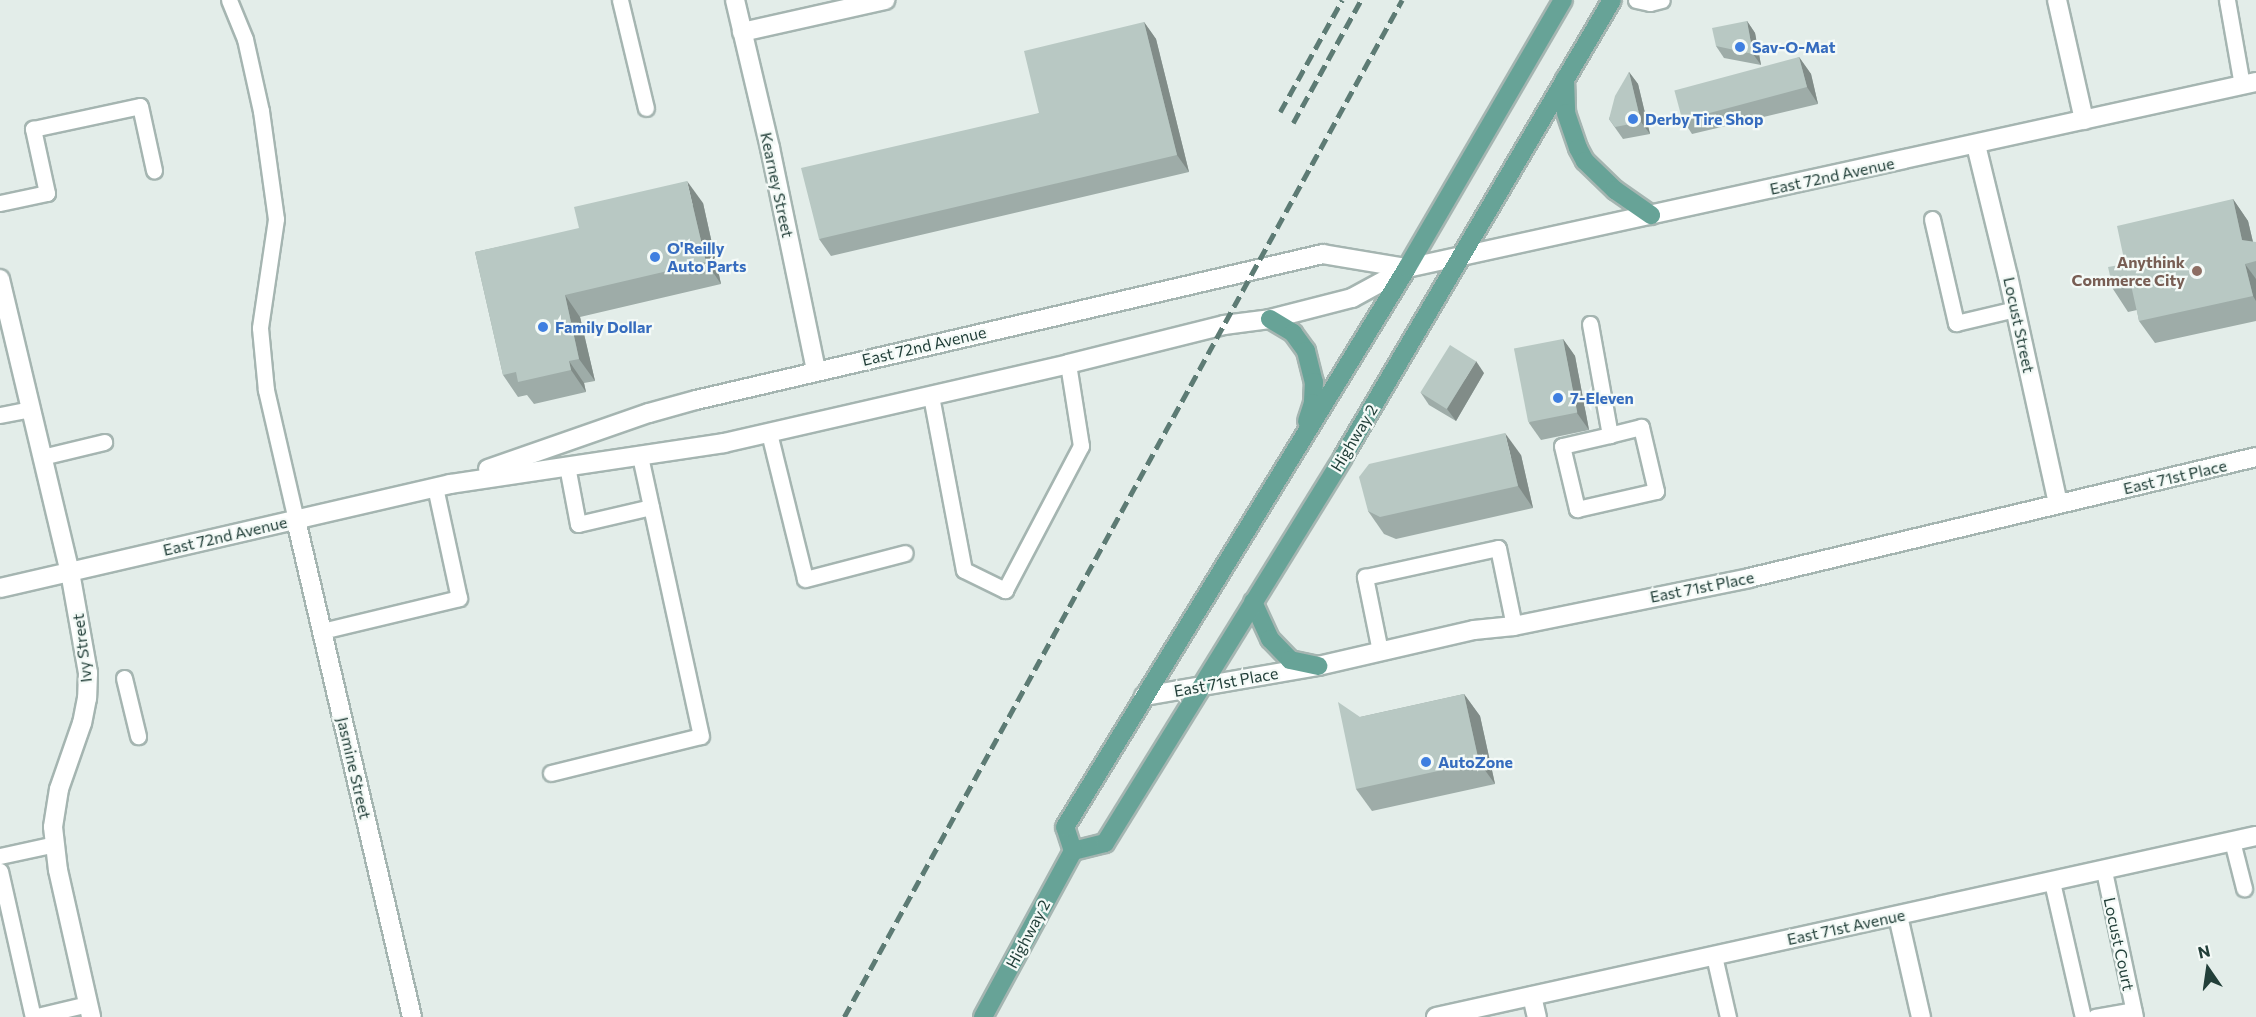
<!DOCTYPE html>
<html>
<head>
<meta charset="utf-8">
<style>
  body { margin:0 }
  #map { position:relative; width:2256px; height:1017px; overflow:hidden; background:#e3ede9; font-family:Commissioner,sans-serif }
  div>[style] { position:absolute }
  .roads { filter:drop-shadow(2px 0 #a5b5b1) drop-shadow(-2px 0 #a5b5b1) drop-shadow(0 2px #a5b5b1) drop-shadow(0 -2px #a5b5b1) }
  .service>* { height:15px; margin:-7.5px; padding:0 7.5px; transform-origin:7.5px; border-radius:7.5px; background:#fff }
  .minor>* { height:18px; margin:-9px; padding:0 9px; transform-origin:9px; border-radius:9px; background:#fff }
  .tertiary>* { height:18px; margin:-9px; padding:0 9px; transform-origin:9px; border-radius:9px; background:#fff }
  .secondary>* { height:18px; margin:-9px; padding:0 9px; transform-origin:9px; border-radius:9px; background:#fff }
  .primary>* { height:18px; margin:-9px; padding:0 9px; transform-origin:9px; border-radius:9px; background:#67a397 }
  .rail>* { height:4.5px; margin-top:-2.25px; transform-origin:0; background:repeating-linear-gradient(90deg,#5d7b74 0 12px,transparent 0 18px) }
  .wall>* { inset:0; background:#9eaca8 }
  .shaded-wall>* { inset:0; background:#818c88 }
  .building>* { inset:0; background:#b8c8c3; transform-origin:0 0 }
  .dots>* { width:16px; height:16px; translate:-50% -50%; box-sizing:border-box; border:3px solid #f4faf7; border-radius:50% }
  span { translate:-50% -50%; white-space:nowrap; text-align:center; line-height:1.15; -webkit-text-stroke:4.5px #f4faf7; paint-order:stroke }
  .shop-label { font-size:16px; color:#366cbe; font-weight:700 }
  .left { translate:0 -50%; text-align:left }
  .street-label { font-size:16px; color:#223f39 }
  .education-label { font-size:16px; color:#785e54; font-weight:700 }
  .right { translate:-100% -50%; text-align:right }
  .north { position:absolute; left:2178px; top:939px; width:60px; height:60px; -webkit-text-stroke:4px #f4faf7; paint-order:stroke; rotate:347deg; font-size:16px; font-weight:700; line-height:24px; text-align:center; color:#223f39 }
  .north::after { content:''; display:block; margin:auto; width:21px; height:27px; background:#223f39; clip-path:polygon(50% 0,100% 100%,50% 72%,0 100%) }
</style>
</head>
<body>
<div id="map">
  <div class="roads">
    <div class="service">
      <div style="left:229px;top:0;width:42px;rotate:67.7deg"></div>
      <div style="left:245px;top:39px;width:74px;rotate:77.5deg"></div>
      <div style="left:261px;top:111px;width:109px;rotate:82.1deg"></div>
      <div style="left:276px;top:219px;width:110px;rotate:98.4deg"></div>
      <div style="left:260px;top:328px;width:62px;rotate:84.5deg"></div>
      <div style="left:266px;top:390px;width:133px;rotate:77deg"></div>
      <div style="left:620px;top:0;width:111px;rotate:76.5deg"></div>
      <div style="left:1636px;top:0;width:14px;rotate:12deg"></div>
      <div style="left:1650px;top:3px;width:12px;rotate:-14deg"></div>
      <div style="left:2227px;top:0;width:86px;rotate:80deg"></div>
      <div style="left:0;top:203px;width:48px;rotate:-12deg"></div>
      <div style="left:47px;top:193px;width:66px;rotate:-102.3deg"></div>
      <div style="left:33px;top:129px;width:109px;rotate:-12.1deg"></div>
      <div style="left:140px;top:106px;width:66px;rotate:77.7deg"></div>
      <div style="left:1932px;top:219px;width:107px;rotate:77deg"></div>
      <div style="left:1956px;top:323px;width:61px;rotate:-13.3deg"></div>
      <div style="left:1590px;top:324px;width:113px;rotate:79.8deg"></div>
      <div style="left:1610px;top:435px;width:49px;rotate:167.1deg"></div>
      <div style="left:1562px;top:446px;width:65px;rotate:76.6deg"></div>
      <div style="left:1577px;top:509px;width:81px;rotate:-12.8deg"></div>
      <div style="left:1656px;top:491px;width:66px;rotate:-103.2deg"></div>
      <div style="left:1641px;top:427px;width:32px;rotate:166deg"></div>
      <div style="left:931px;top:396px;width:177px;rotate:79.3deg"></div>
      <div style="left:964px;top:570px;width:46px;rotate:26deg"></div>
      <div style="left:1005px;top:590px;width:163px;rotate:-62.2deg"></div>
      <div style="left:1081px;top:446px;width:83px;rotate:-99deg"></div>
      <div style="left:0;top:415px;width:32px;rotate:-11deg"></div>
      <div style="left:769px;top:433px;width:150px;rotate:76.1deg"></div>
      <div style="left:805px;top:579px;width:103px;rotate:-14.6deg"></div>
      <div style="left:42px;top:457px;width:64px;rotate:-13.6deg"></div>
      <div style="left:567px;top:466px;width:59px;rotate:79.3deg"></div>
      <div style="left:578px;top:524px;width:75px;rotate:-13.1deg"></div>
      <div style="left:322px;top:631px;width:141px;rotate:-13.5deg"></div>
      <div style="left:459px;top:598px;width:114px;rotate:-102.2deg"></div>
      <div style="left:1380px;top:651px;width:76px;rotate:-101.5deg"></div>
      <div style="left:1365px;top:577px;width:136px;rotate:-12.3deg"></div>
      <div style="left:1498px;top:548px;width:80px;rotate:78.4deg"></div>
      <div style="left:124px;top:678px;width:60px;rotate:76.4deg"></div>
      <div style="left:551px;top:773px;width:154px;rotate:-13.9deg"></div>
      <div style="left:701px;top:736px;width:287px;rotate:-102.3deg"></div>
      <div style="left:2232px;top:841px;width:49px;rotate:75.7deg"></div>
      <div style="left:0;top:856px;width:56px;rotate:-12.3deg"></div>
      <div style="left:0;top:871px;width:150px;rotate:77.3deg"></div>
      <div style="left:33px;top:1017px;width:57px;rotate:-13.3deg"></div>
      <div style="left:2104px;top:871px;width:149px;rotate:78deg"></div>
      <div style="left:2052px;top:882px;width:139px;rotate:77.1deg"></div>
      <div style="left:1714px;top:956px;width:63px;rotate:77.1deg"></div>
      <div style="left:2095px;top:1017px;width:39px;rotate:-10deg"></div>
    </div>
    <div class="minor">
      <div style="left:735px;top:0;width:152px;rotate:76.7deg"></div>
      <div style="left:770px;top:148px;width:228px;rotate:78.3deg"></div>
      <div style="left:2057px;top:0;width:123px;rotate:77.3deg"></div>
      <div style="left:742px;top:32px;width:147px;rotate:-12.6deg"></div>
      <div style="left:1976px;top:145px;width:135px;rotate:76.3deg"></div>
      <div style="left:2008px;top:276px;width:233px;rotate:77.6deg"></div>
      <div style="left:296px;top:520px;width:510px;rotate:76.86deg"></div>
      <div style="left:70px;top:572px;width:103px;rotate:79.9deg"></div>
      <div style="left:88px;top:673px;width:25px;rotate:92deg"></div>
      <div style="left:87px;top:698px;width:25px;rotate:101deg"></div>
      <div style="left:82px;top:723px;width:70px;rotate:109.2deg"></div>
      <div style="left:59px;top:789px;width:38px;rotate:99deg"></div>
      <div style="left:53px;top:827px;width:43px;rotate:83.4deg"></div>
      <div style="left:58px;top:870px;width:151px;rotate:77.3deg"></div>
      <div style="left:1144px;top:696px;width:177px;rotate:-9.8deg"></div>
      <div style="left:1318px;top:666px;width:160px;rotate:-13deg"></div>
      <div style="left:1474px;top:630px;width:40px;rotate:-5.7deg"></div>
      <div style="left:1514px;top:626px;width:240px;rotate:-11.5deg"></div>
      <div style="left:1749px;top:578px;width:521px;rotate:-13.42deg"></div>
      <div style="left:1898px;top:916px;width:104px;rotate:77.2deg"></div>
      <div style="left:1532px;top:996px;width:22px;rotate:77deg"></div>
      <div style="left:1436px;top:1017px;width:840px;rotate:-12.45deg"></div>
    </div>
    <div class="tertiary">
      <div style="left:0;top:279px;width:301px;rotate:76.6deg"></div>
    </div>
    <div class="secondary">
      <div style="left:488px;top:469px;width:170px;rotate:-19.2deg"></div>
      <div style="left:649px;top:413px;width:49px;rotate:-15.5deg"></div>
      <div style="left:696px;top:400px;width:644px;rotate:-13.11deg"></div>
      <div style="left:1323px;top:254px;width:85px;rotate:9.5deg"></div>
      <div style="left:0;top:588px;width:462px;rotate:-13deg"></div>
      <div style="left:450px;top:484px;width:277px;rotate:-8.5deg"></div>
      <div style="left:724px;top:443px;width:353px;rotate:-12.9deg"></div>
      <div style="left:1068px;top:364px;width:161px;rotate:-14deg"></div>
      <div style="left:1224px;top:325px;width:46px;rotate:-7.4deg"></div>
      <div style="left:1270px;top:319px;width:85px;rotate:-14.4deg"></div>
      <div style="left:1352px;top:298px;width:63px;rotate:-28.6deg"></div>
      <div style="left:1407px;top:268px;width:869px;rotate:-12.36deg"></div>
    </div>
    <div class="primary">
      <div style="left:1565px;top:79px;width:34px;rotate:88deg"></div>
      <div style="left:1566px;top:113px;width:37px;rotate:71deg"></div>
      <div style="left:1578px;top:148px;width:15px;rotate:62deg"></div>
      <div style="left:1585px;top:161px;width:42px;rotate:44deg"></div>
      <div style="left:1615px;top:190px;width:44px;rotate:34.8deg"></div>
      <div style="left:1270px;top:319px;width:27px;rotate:31deg"></div>
      <div style="left:1293px;top:333px;width:22px;rotate:54deg"></div>
      <div style="left:1306px;top:351px;width:32px;rotate:76deg"></div>
      <div style="left:1314px;top:382px;width:21px;rotate:93deg"></div>
      <div style="left:1313px;top:403px;width:19px;rotate:108deg"></div>
      <div style="left:1253px;top:602px;width:41px;rotate:65.3deg"></div>
      <div style="left:1270px;top:639px;width:29px;rotate:46deg"></div>
      <div style="left:1290px;top:660px;width:29px;rotate:12deg"></div>
      <div style="left:1073px;top:851px;width:33px;rotate:-14deg"></div>
      <div style="left:1105px;top:843px;width:453px;rotate:-58.3deg"></div>
      <div style="left:1343px;top:457px;width:530px;rotate:-59.52deg"></div>
      <div style="left:983px;top:1017px;width:189px;rotate:-61.5deg"></div>
      <div style="left:1073px;top:851px;width:25px;rotate:-108deg"></div>
      <div style="left:1065px;top:827px;width:655px;rotate:-58.54deg"></div>
      <div style="left:1407px;top:268px;width:310px;rotate:-59.8deg"></div>
    </div>
  </div>
  <div class="rail">
    <div style="left:1280px;top:112px;width:128px;rotate:-61deg"></div>
    <div style="left:1293px;top:123px;width:141px;rotate:-61.1deg"></div>
    <div style="left:844px;top:1017px;width:1160px;rotate:-61.25deg"></div>
  </div>
  <div class="wall">
    <div style="clip-path:polygon(1747px 21px,1755px 33px,1761px 65px,1724px 58px,1716px 46px)"></div>
    <div style="clip-path:polygon(1144px 22px,1156px 39px,1189px 172px,831px 256px,819px 239px,1039px 113px)"></div>
    <div style="clip-path:polygon(1799px 57px,1811px 74px,1818px 104px,1692px 134px,1681px 117px)"></div>
    <div style="clip-path:polygon(1629px 72px,1638px 84px,1650px 134px,1623px 139px,1609px 119px)"></div>
    <div style="clip-path:polygon(2233px 199px,2248px 221px,2253px 242px,2256px 242px,2256px 321px,2155px 343px,2139px 321px,2137px 310px,2128px 312px,2113px 289px,2125px 264px)"></div>
    <div style="clip-path:polygon(703px 203px,721px 284px,580px 317px,595px 381px,584px 383px,586px 392px,534px 404px,527px 395px,518px 397px,503px 375px,475px 252px)"></div>
    <div style="clip-path:polygon(1563px 339px,1575px 356px,1589px 430px,1541px 440px,1529px 423px)"></div>
    <div style="clip-path:polygon(1484px 373px,1456px 421px,1429px 405px,1421px 393px)"></div>
    <div style="clip-path:polygon(1521px 455px,1533px 508px,1396px 539px,1384px 534px,1368px 511px)"></div>
    <div style="clip-path:polygon(1464px 694px,1480px 716px,1495px 784px,1372px 811px,1356px 789px,1360px 717px)"></div>
  </div>
  <div class="shaded-wall">
    <div style="clip-path:polygon(1747px 21px,1755px 33px,1761px 65px,1753px 54px)"></div>
    <div style="clip-path:polygon(1144px 22px,1156px 39px,1189px 172px,1177px 155px)"></div>
    <div style="clip-path:polygon(1799px 57px,1811px 74px,1818px 104px,1807px 87px)"></div>
    <div style="clip-path:polygon(1629px 72px,1638px 84px,1650px 134px,1641px 122px)"></div>
    <div style="clip-path:polygon(687px 181px,703px 203px,721px 284px,706px 262px)"></div>
    <div style="clip-path:polygon(2233px 199px,2248px 221px,2256px 255px,2242px 240px)"></div>
    <div style="clip-path:polygon(2245px 264px,2256px 279px,2256px 301px,2253px 296px)"></div>
    <div style="clip-path:polygon(565px 295px,580px 317px,595px 381px,579px 359px)"></div>
    <div style="clip-path:polygon(1563px 339px,1575px 356px,1589px 430px,1577px 413px)"></div>
    <div style="clip-path:polygon(569px 361px,584px 383px,586px 392px,571px 370px)"></div>
    <div style="clip-path:polygon(1476px 361px,1484px 373px,1456px 421px,1447px 409px)"></div>
    <div style="clip-path:polygon(1505px 433px,1521px 455px,1533px 508px,1518px 486px)"></div>
    <div style="clip-path:polygon(1464px 694px,1480px 716px,1495px 784px,1479px 762px)"></div>
  </div>
  <div class="building">
    <div style="clip-path:polygon(1747px 21px,1753px 54px,1716px 46px,1712px 28px)"></div>
    <div style="clip-path:polygon(1144px 22px,1177px 155px,819px 239px,801px 168px,1039px 113px,1024px 51px)"></div>
    <div style="left:1799px;top:57px;width:31px;height:129px;rotate:75deg"></div>
    <div style="clip-path:polygon(1629px 72px,1641px 122px,1615px 127px,1609px 119px,1615px 96px)"></div>
    <div style="clip-path:polygon(687px 181px,706px 262px,565px 295px,579px 359px,569px 361px,571px 370px,518px 382px,516px 372px,503px 375px,475px 252px,579px 228px,574px 207px)"></div>
    <div style="clip-path:polygon(2233px 199px,2242px 240px,2256px 242px,2256px 261px,2245px 264px,2253px 296px,2139px 321px,2131px 285px,2113px 289px,2108px 267px,2125px 264px,2117px 226px)"></div>
    <div style="left:1563px;top:339px;width:75px;height:50px;rotate:79deg"></div>
    <div style="left:1450px;top:345px;width:31px;height:56px;rotate:32deg"></div>
    <div style="clip-path:polygon(1505px 433px,1518px 486px,1380px 517px,1368px 511px,1359px 477px,1369px 464px)"></div>
    <div style="clip-path:polygon(1464px 694px,1479px 762px,1356px 789px,1338px 702px,1360px 717px)"></div>
  </div>
  <div class="dots">
    <div style="left:1740px;top:47px;background:#3f7fe0"></div>
    <div style="left:1633px;top:119px;background:#3f7fe0"></div>
    <div style="left:655px;top:257px;background:#3f7fe0"></div>
    <div style="left:2197px;top:271px;background:#8d6e63"></div>
    <div style="left:543px;top:327px;background:#3f7fe0"></div>
    <div style="left:1558px;top:398px;background:#3f7fe0"></div>
    <div style="left:1426px;top:762px;background:#3f7fe0"></div>
  </div>
  <div class="shop-label">
    <span class="left" style="left:1752px;top:47px">Sav-O-Mat</span>
    <span class="left" style="left:1645px;top:119px">Derby Tire Shop</span>
    <span class="left" style="left:667px;top:257px">O'Reilly<br>Auto Parts</span>
    <span class="left" style="left:555px;top:327px">Family Dollar</span>
    <span class="left" style="left:1570px;top:398px">7-Eleven</span>
    <span class="left" style="left:1438px;top:762px">AutoZone</span>
  </div>
  <div class="street-label">
    <span style="left:1832px;top:176px;rotate:-12deg">East 72nd Avenue</span>
    <span style="left:777px;top:185px;rotate:78deg">Kearney Street</span>
    <span style="left:2019px;top:325px;rotate:78deg">Locust Street</span>
    <span style="left:924px;top:346px;rotate:-13deg">East 72nd Avenue</span>
    <span style="left:1354px;top:438px;rotate:-59deg">Highway 2</span>
    <span style="left:2175px;top:477px;rotate:-13deg">East 71st Place</span>
    <span style="left:225px;top:536px;rotate:-13deg">East 72nd Avenue</span>
    <span style="left:1702px;top:587px;rotate:-11deg">East 71st Place</span>
    <span style="left:82px;top:648px;rotate:-97deg">Ivy Street</span>
    <span style="left:1226px;top:682px;rotate:-10deg">East 71st Place</span>
    <span style="left:354px;top:768px;rotate:77deg">Jasmine Street</span>
    <span style="left:1846px;top:927px;rotate:-12deg">East 71st Avenue</span>
    <span style="left:1028px;top:934px;rotate:-62deg">Highway 2</span>
    <span style="left:2119px;top:944px;rotate:78deg">Locust Court</span>
  </div>
  <div class="education-label">
    <span class="right" style="left:2185px;top:271px">Anythink<br>Commerce City</span>
  </div>
  <div class="north">N</div>
</div>
</body>
</html>
